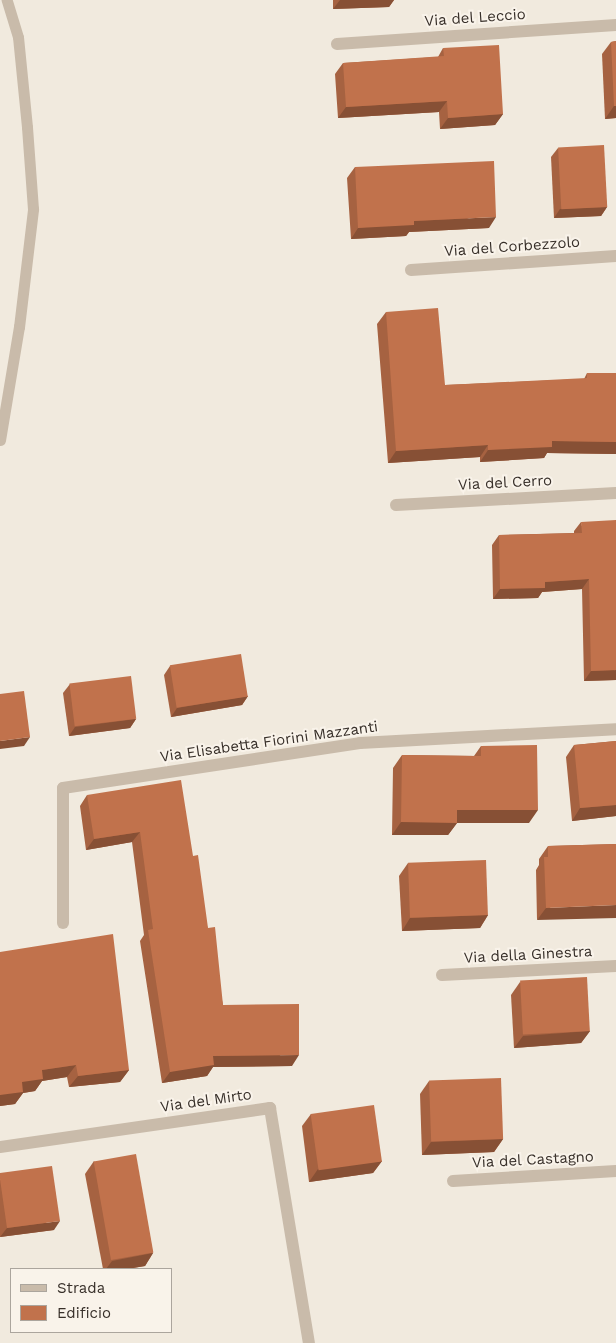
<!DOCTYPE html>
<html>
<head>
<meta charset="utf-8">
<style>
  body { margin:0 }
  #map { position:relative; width:616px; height:1343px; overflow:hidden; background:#f1eade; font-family:"Work Sans",sans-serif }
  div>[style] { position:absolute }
  .service>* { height:11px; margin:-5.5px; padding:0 5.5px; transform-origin:5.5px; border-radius:5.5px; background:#c9bbaa }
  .minor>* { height:12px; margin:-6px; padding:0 6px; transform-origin:6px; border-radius:6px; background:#c9bbaa }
  .wall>* { inset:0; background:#a66241 }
  .shaded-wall>* { inset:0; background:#875035 }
  .building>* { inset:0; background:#c1724c; transform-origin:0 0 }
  span { translate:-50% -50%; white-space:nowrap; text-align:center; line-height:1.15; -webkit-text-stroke:4px #f9f3ea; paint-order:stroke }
  .street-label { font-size:15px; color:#372f29 }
  .legend { position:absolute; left:10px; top:1268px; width:162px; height:65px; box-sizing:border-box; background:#f9f3ea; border:1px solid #aba59d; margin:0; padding:6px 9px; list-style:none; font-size:15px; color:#372f29 }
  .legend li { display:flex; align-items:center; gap:10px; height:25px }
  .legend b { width:25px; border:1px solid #aba59d }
</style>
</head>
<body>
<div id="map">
  <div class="service">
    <div style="left:0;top:440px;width:115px;rotate:-80.5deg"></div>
    <div style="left:19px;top:327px;width:119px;rotate:-83.2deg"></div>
    <div style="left:33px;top:209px;width:82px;rotate:-94.2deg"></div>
    <div style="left:27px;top:127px;width:90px;rotate:-95.7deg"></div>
    <div style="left:18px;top:37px;width:39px;rotate:-107deg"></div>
  </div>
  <div class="minor">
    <div style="left:337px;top:44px;width:280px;rotate:-3.9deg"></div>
    <div style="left:411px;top:270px;width:205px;rotate:-3.9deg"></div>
    <div style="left:396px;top:505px;width:220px;rotate:-3.1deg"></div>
    <div style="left:63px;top:923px;width:135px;rotate:-90deg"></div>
    <div style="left:63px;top:788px;width:300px;rotate:-8.6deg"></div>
    <div style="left:360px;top:743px;width:256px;rotate:-3.1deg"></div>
    <div style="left:442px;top:975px;width:174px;rotate:-3deg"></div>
    <div style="left:0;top:1147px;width:273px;rotate:-8.2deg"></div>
    <div style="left:270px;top:1108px;width:238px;rotate:80.6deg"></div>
    <div style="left:453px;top:1181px;width:163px;rotate:-3.5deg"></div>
  </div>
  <div class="wall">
    <div style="clip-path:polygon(333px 0,394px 0,389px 7px,333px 9px)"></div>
    <div style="clip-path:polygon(616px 41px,616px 118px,605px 119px,602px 54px,611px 42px)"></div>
    <div style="clip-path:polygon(443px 48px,503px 114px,495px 125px,440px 129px,439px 112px,338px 118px,335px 74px,343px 63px,438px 57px)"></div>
    <div style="clip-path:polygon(558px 148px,607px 207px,601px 216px,554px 218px,551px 157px)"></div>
    <div style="clip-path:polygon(355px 167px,489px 228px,409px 232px,406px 236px,351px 239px,347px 178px)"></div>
    <div style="clip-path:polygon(386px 312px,445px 385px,584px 379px,587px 373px,616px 373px,616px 454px,547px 453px,544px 458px,480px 462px,480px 457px,388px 463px,377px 324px)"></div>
    <div style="clip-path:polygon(581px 522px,616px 680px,584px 681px,582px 589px,542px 592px,538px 598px,493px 599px,492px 545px,499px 535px,574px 533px,574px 531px)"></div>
    <div style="clip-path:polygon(170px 666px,248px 696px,242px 705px,171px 717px,164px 675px)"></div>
    <div style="clip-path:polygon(70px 684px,136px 719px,130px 728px,69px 736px,63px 693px)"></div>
    <div style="clip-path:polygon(616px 741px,616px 816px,572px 821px,566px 757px,574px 745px)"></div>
    <div style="clip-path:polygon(481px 746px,529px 823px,457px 823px,448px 835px,392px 835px,393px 768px,402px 755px,474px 756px)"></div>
    <div style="clip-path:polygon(87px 795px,193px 856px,223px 1005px,292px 1066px,213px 1067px,207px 1076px,162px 1083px,140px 941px,144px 935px,132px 842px,86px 850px,80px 806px)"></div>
    <div style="clip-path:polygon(616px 844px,537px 920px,536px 870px,539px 865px,539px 859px,548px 846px)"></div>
    <div style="clip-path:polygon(408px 863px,488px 915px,480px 928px,402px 931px,399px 876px)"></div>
    <div style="clip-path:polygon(0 952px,129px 1070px,120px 1082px,69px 1087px,67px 1077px,42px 1081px,35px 1091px,23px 1093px,15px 1104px,0 1106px)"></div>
    <div style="clip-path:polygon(520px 982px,590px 1031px,581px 1043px,514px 1048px,511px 995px)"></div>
    <div style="clip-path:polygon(429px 1081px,503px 1139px,494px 1152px,422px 1155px,420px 1094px)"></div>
    <div style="clip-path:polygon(311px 1114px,382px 1161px,373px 1173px,309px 1182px,302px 1126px)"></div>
    <div style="clip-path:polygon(94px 1161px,153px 1253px,145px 1266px,127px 1269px,103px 1269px,85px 1174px)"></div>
    <div style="clip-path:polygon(0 1179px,54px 1230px,0 1237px)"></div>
  </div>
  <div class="shaded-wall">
    <div style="clip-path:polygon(340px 0,394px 0,389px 7px,333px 9px)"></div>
    <div style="clip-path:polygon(447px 101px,439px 112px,338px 118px,346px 107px)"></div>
    <div style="clip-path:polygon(614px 106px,616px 106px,616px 118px,605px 119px)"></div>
    <div style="clip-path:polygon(503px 114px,495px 125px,440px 129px,448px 118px)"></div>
    <div style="clip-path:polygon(607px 207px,601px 216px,554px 218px,560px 209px)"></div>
    <div style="clip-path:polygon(496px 217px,489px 228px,409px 232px,406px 236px,351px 239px,358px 228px,414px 221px)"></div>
    <div style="clip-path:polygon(552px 441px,616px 442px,616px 454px,547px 453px,544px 458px,480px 462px,488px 450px)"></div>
    <div style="clip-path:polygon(488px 445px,480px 457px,388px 463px,396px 451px)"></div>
    <div style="clip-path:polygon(589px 579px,582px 589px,542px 592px,538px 598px,493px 599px,500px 589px,545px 582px)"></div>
    <div style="clip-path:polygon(616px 670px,616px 680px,584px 681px,591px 671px)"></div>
    <div style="clip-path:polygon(248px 696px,242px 705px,171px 717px,177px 708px)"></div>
    <div style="clip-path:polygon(136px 719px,130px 728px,69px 736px,75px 727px)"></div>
    <div style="clip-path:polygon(30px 737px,24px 746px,0 749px,0 741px)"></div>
    <div style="clip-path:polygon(616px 805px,616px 816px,572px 821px,580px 808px)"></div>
    <div style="clip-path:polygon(457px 810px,538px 810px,529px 823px,457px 823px,448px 835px,392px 835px,401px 822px)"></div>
    <div style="clip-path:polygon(140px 832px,132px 842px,86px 850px,94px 839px)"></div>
    <div style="clip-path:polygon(616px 905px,616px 918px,537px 920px,546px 908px)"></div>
    <div style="clip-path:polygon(488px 915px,480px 928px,402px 931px,410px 918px)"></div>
    <div style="clip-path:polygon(590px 1031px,581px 1043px,514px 1048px,523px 1036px)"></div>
    <div style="clip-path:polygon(299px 1055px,292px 1066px,213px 1067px,207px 1076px,162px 1083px,170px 1072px,213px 1056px)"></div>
    <div style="clip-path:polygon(76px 1065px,67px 1077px,42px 1081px,35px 1091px,23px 1093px,15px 1104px,0 1106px,0 1095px,42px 1070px)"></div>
    <div style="clip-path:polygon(129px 1070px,120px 1082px,69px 1087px,78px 1076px)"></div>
    <div style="clip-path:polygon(503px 1139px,494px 1152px,422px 1155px,431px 1142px)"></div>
    <div style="clip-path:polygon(382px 1161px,373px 1173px,309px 1182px,318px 1169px)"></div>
    <div style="clip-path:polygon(60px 1221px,54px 1230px,0 1237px,7px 1228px)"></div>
    <div style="clip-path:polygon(153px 1253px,145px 1266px,127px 1269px,106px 1269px,112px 1261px)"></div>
  </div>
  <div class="building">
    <div style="clip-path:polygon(616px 41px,616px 106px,614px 106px,611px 42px)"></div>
    <div style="clip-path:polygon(499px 45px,503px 114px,448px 118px,447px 101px,346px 107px,343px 63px,444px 56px,443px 48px)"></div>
    <div style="left:604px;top:145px;width:62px;height:46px;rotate:87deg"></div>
    <div style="clip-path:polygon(494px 161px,496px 217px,414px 221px,414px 225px,358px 228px,355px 167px)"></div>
    <div style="clip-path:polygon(438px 308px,445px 385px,587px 378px,587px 373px,616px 373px,616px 442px,552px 441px,552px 447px,488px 450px,488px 445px,396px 451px,386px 312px)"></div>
    <div style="clip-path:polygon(616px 520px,616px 670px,591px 671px,589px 579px,545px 582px,545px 588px,500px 589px,499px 535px,582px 533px,581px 522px)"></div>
    <div style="left:241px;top:654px;width:43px;height:72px;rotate:81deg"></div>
    <div style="left:131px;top:676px;width:43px;height:62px;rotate:83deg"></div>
    <div style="clip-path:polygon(24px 691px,30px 737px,0 741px,0 694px)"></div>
    <div style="clip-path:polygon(616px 741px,616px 805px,580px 808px,574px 745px)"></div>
    <div style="clip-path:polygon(537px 745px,538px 810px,457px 810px,457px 823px,401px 822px,402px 755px,481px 756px,481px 746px)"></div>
    <div style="clip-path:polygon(181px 780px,193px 856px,198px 855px,208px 928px,215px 927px,223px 1005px,299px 1004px,299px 1055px,213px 1056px,214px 1065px,170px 1072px,148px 930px,153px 929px,140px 832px,94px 839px,87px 795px)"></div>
    <div style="clip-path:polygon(616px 844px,616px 905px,546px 908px,544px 857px,548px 857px,548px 846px)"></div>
    <div style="left:486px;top:860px;width:55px;height:78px;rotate:88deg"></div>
    <div style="clip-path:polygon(113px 934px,129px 1070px,78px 1076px,76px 1065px,42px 1070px,43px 1079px,22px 1082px,23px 1092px,0 1095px,0 952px)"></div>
    <div style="left:587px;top:977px;width:54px;height:67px;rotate:87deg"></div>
    <div style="left:501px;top:1078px;width:61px;height:72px;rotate:88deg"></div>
    <div style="left:374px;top:1105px;width:57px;height:64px;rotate:82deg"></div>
    <div style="left:136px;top:1154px;width:100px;height:43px;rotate:80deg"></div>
    <div style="clip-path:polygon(52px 1166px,60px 1221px,7px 1228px,0 1179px,0 1173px)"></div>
  </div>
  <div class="street-label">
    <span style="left:475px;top:18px;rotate:-4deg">Via del Leccio</span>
    <span style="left:512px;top:247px;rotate:-4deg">Via del Corbezzolo</span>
    <span style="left:505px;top:483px;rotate:-3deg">Via del Cerro</span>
    <span style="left:269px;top:742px;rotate:-8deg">Via Elisabetta Fiorini Mazzanti</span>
    <span style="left:528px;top:955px;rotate:-3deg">Via della Ginestra</span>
    <span style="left:206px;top:1101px;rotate:-8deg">Via del Mirto</span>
    <span style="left:533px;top:1160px;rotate:-3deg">Via del Castagno</span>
  </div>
  <ul class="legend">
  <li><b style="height:6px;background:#c9bbaa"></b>Strada</li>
  <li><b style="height:14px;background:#c1724c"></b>Edificio</li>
  </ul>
</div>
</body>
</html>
